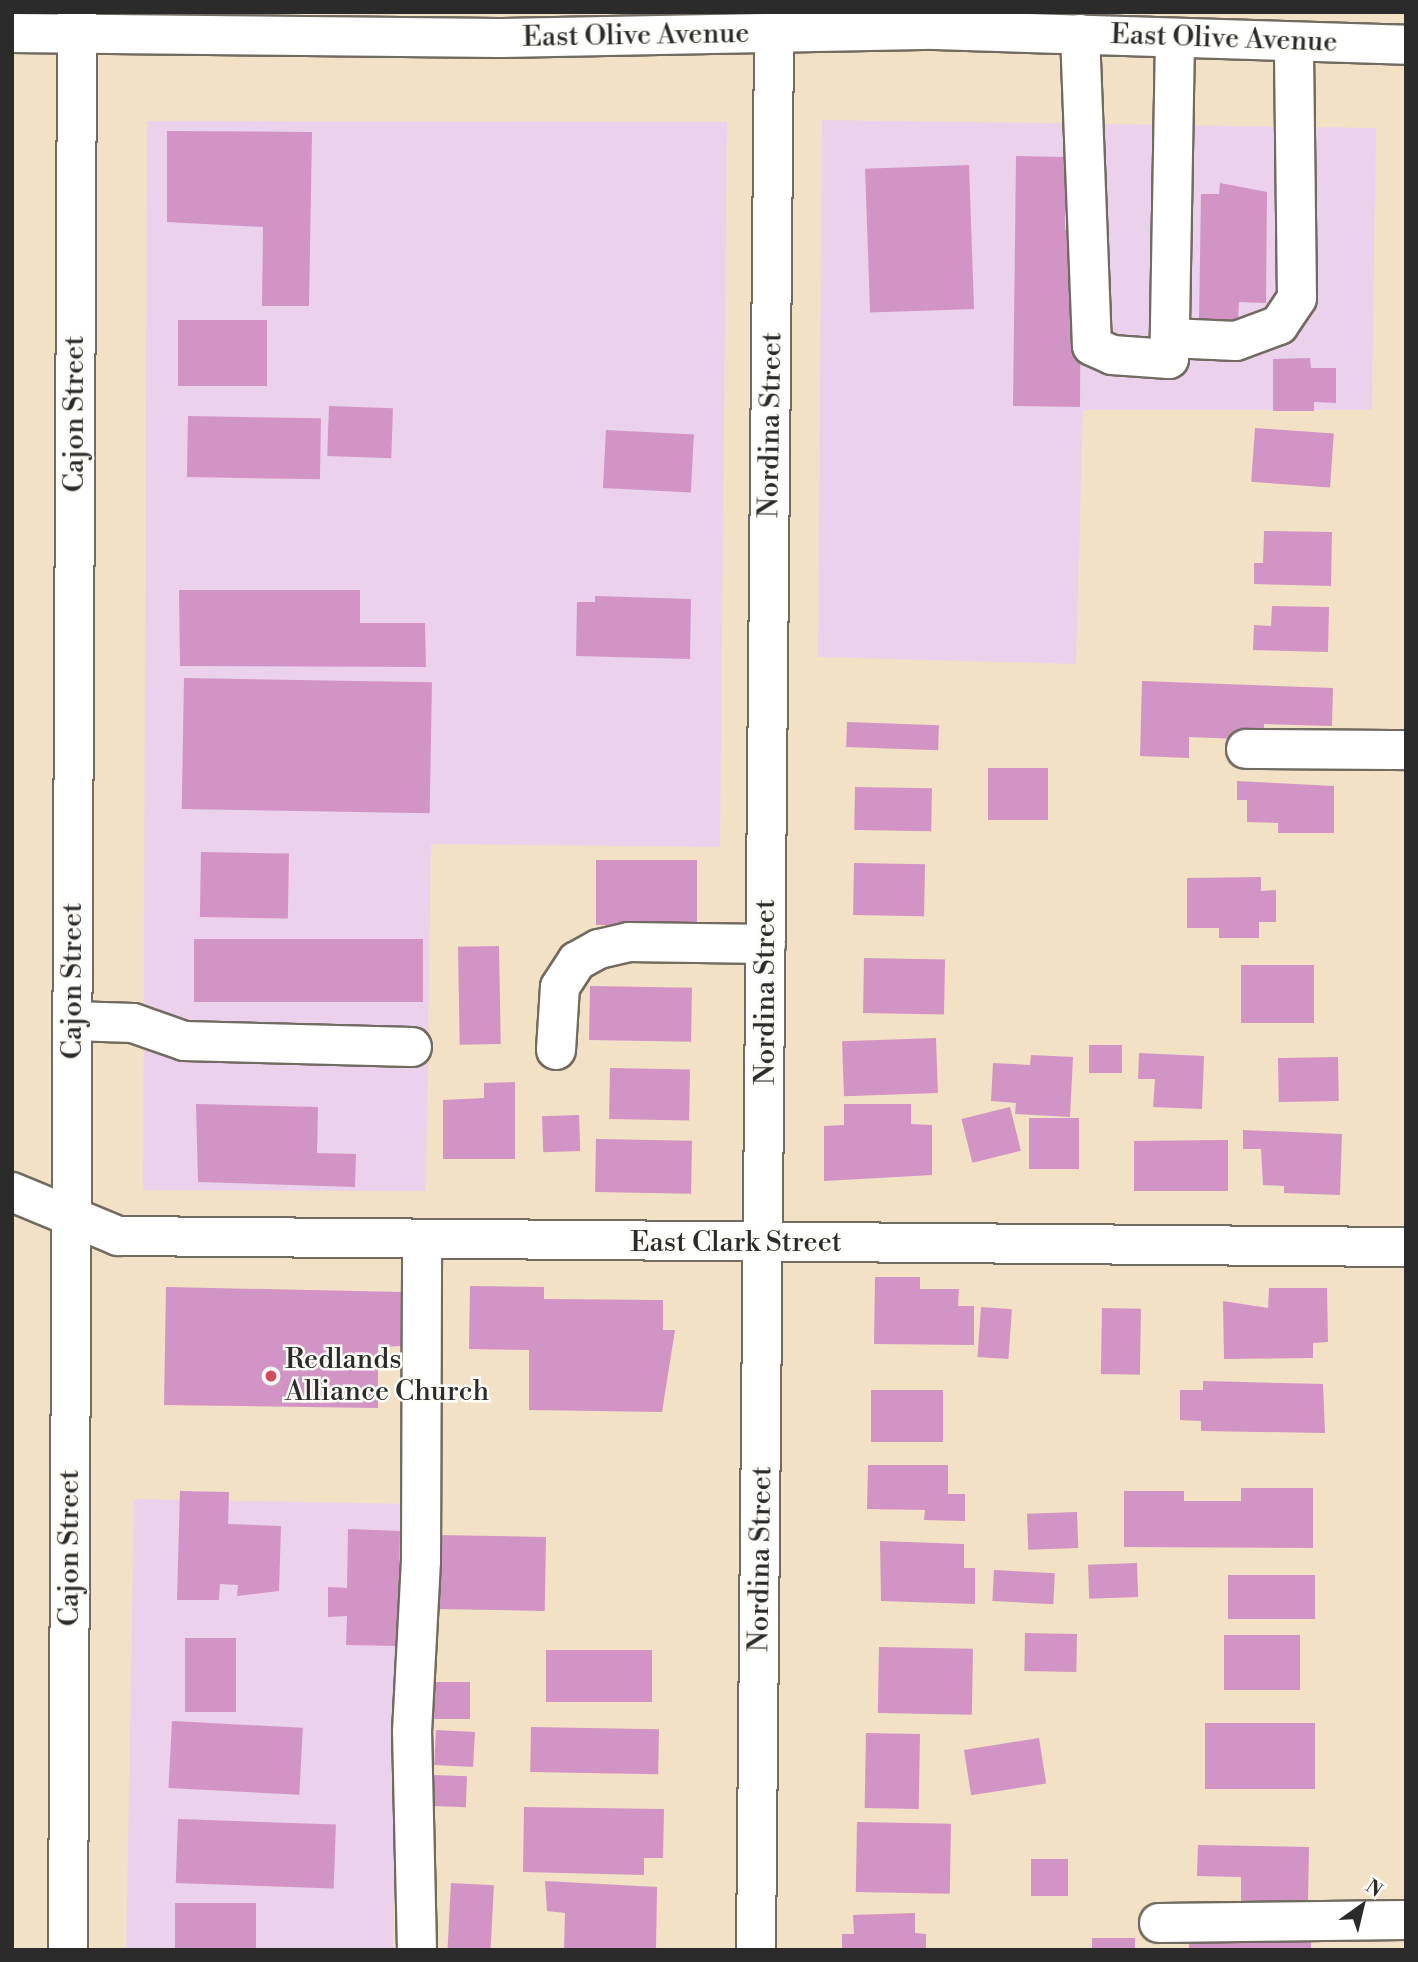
<!DOCTYPE html>
<html>
<head>
<meta charset="utf-8">
<style>
  body { margin:0 }
  #map { position:relative; width:1418px; height:1962px; overflow:hidden; background:#f2e1c5; font-family:"Libre Bodoni",serif }
  div>[style] { position:absolute }
  .built>* { inset:0; background:#ebd1eb; transform-origin:0 0 }
  .building>* { inset:0; background:#d294c4; transform-origin:0 0 }
  .roads { filter:drop-shadow(2px 0 #716b61) drop-shadow(-2px 0 #716b61) drop-shadow(0 2px #716b61) drop-shadow(0 -2px #716b61) }
  .minor>* { height:38px; margin:-19px; padding:0 19px; transform-origin:19px; border-radius:19px; background:#fff }
  .dots>* { width:19px; height:19px; translate:-50% -50%; box-sizing:border-box; border:4px solid #fdfcf7; border-radius:50% }
  span { translate:-50% -50%; white-space:nowrap; text-align:center; line-height:1.15; -webkit-text-stroke:5px #fdfcf7; paint-order:stroke }
  .street-label { font-size:28px; color:#2b2b2b }
  .poi-label { font-size:28px; color:#2b2b2b }
  .left { translate:0 -50%; text-align:left }
  .frame { position:absolute; inset:0; border:14px solid #2b2b2b; pointer-events:none }
  .north { position:absolute; left:1327px; top:1871px; width:70px; height:70px; -webkit-text-stroke:5px #fdfcf7; paint-order:stroke; rotate:34deg; font-size:19px; font-weight:700; line-height:28px; text-align:center; color:#2b2b2b }
  .north::after { content:''; display:block; margin:auto; width:24px; height:32px; background:#2b2b2b; clip-path:polygon(50% 0,100% 100%,50% 72%,0 100%) }
</style>
</head>
<body>
<div id="map">
  <div class="built">
    <div style="clip-path:polygon(822px 120px,1376px 128px,1372px 410px,1083px 410px,1076px 664px,818px 657px)"></div>
    <div style="clip-path:polygon(147px 121px,727px 122px,720px 847px,431px 844px,426px 1191px,143px 1190px)"></div>
    <div style="left:134px;top:1499px;width:267px;height:451px;rotate:1deg"></div>
  </div>
  <div class="building">
    <div style="clip-path:polygon(167px 131px,312px 132px,309px 306px,262px 306px,263px 227px,167px 222px)"></div>
    <div style="clip-path:polygon(1016px 156px,1065px 157px,1065px 230px,1081px 230px,1080px 407px,1013px 406px)"></div>
    <div style="left:969px;top:165px;width:144px;height:104px;rotate:88deg"></div>
    <div style="clip-path:polygon(1220px 183px,1267px 192px,1266px 303px,1239px 302px,1238px 321px,1199px 321px,1201px 194px,1219px 194px)"></div>
    <div style="left:178px;top:320px;width:89px;height:66px"></div>
    <div style="clip-path:polygon(1310px 358px,1311px 368px,1336px 368px,1336px 403px,1314px 402px,1314px 411px,1273px 411px,1273px 359px)"></div>
    <div style="left:329px;top:406px;width:64px;height:50px;rotate:2deg"></div>
    <div style="left:188px;top:416px;width:133px;height:61px;rotate:1deg"></div>
    <div style="left:1255px;top:428px;width:79px;height:54px;rotate:4deg"></div>
    <div style="left:606px;top:430px;width:88px;height:58px;rotate:3deg"></div>
    <div style="clip-path:polygon(1264px 531px,1332px 532px,1331px 586px,1254px 584px,1254px 563px,1263px 563px)"></div>
    <div style="clip-path:polygon(179px 590px,360px 590px,360px 623px,425px 623px,426px 667px,180px 666px)"></div>
    <div style="clip-path:polygon(595px 596px,691px 599px,690px 659px,576px 656px,577px 602px,595px 602px)"></div>
    <div style="clip-path:polygon(1272px 606px,1329px 607px,1328px 652px,1253px 650px,1254px 625px,1271px 626px)"></div>
    <div style="left:184px;top:678px;width:248px;height:131px;rotate:1deg"></div>
    <div style="clip-path:polygon(1142px 681px,1333px 688px,1332px 726px,1264px 724px,1264px 740px,1189px 737px,1189px 758px,1140px 756px)"></div>
    <div style="left:847px;top:722px;width:92px;height:25px;rotate:2deg"></div>
    <div style="left:988px;top:768px;width:60px;height:52px"></div>
    <div style="clip-path:polygon(1237px 781px,1334px 786px,1334px 833px,1278px 833px,1278px 823px,1247px 822px,1247px 800px,1237px 800px)"></div>
    <div style="left:855px;top:787px;width:77px;height:43px;rotate:1deg"></div>
    <div style="left:201px;top:852px;width:88px;height:65px;rotate:1deg"></div>
    <div style="left:596px;top:860px;width:101px;height:65px"></div>
    <div style="left:854px;top:863px;width:71px;height:52px;rotate:1deg"></div>
    <div style="clip-path:polygon(1261px 877px,1261px 891px,1276px 890px,1276px 922px,1259px 922px,1259px 938px,1219px 938px,1219px 928px,1187px 928px,1187px 878px)"></div>
    <div style="left:194px;top:939px;width:229px;height:63px"></div>
    <div style="left:499px;top:946px;width:98px;height:41px;rotate:89deg"></div>
    <div style="left:864px;top:958px;width:81px;height:55px;rotate:1deg"></div>
    <div style="left:1241px;top:965px;width:73px;height:58px"></div>
    <div style="left:590px;top:986px;width:102px;height:54px;rotate:1deg"></div>
    <div style="left:936px;top:1038px;width:55px;height:94px;rotate:88deg"></div>
    <div style="left:1089px;top:1045px;width:33px;height:28px"></div>
    <div style="clip-path:polygon(1139px 1053px,1204px 1056px,1202px 1109px,1153px 1107px,1155px 1079px,1138px 1079px)"></div>
    <div style="clip-path:polygon(1031px 1055px,1073px 1057px,1070px 1117px,1015px 1114px,1016px 1103px,991px 1101px,993px 1063px,1030px 1065px)"></div>
    <div style="left:1338px;top:1057px;width:44px;height:60px;rotate:89deg"></div>
    <div style="left:610px;top:1068px;width:80px;height:51px;rotate:1deg"></div>
    <div style="clip-path:polygon(515px 1082px,515px 1159px,443px 1159px,443px 1100px,484px 1098px,484px 1083px)"></div>
    <div style="clip-path:polygon(196px 1104px,318px 1107px,317px 1153px,356px 1154px,355px 1187px,198px 1182px)"></div>
    <div style="clip-path:polygon(844px 1104px,911px 1104px,911px 1124px,932px 1125px,932px 1175px,824px 1181px,824px 1126px,844px 1125px)"></div>
    <div style="left:1010px;top:1107px;width:45px;height:50px;rotate:76deg"></div>
    <div style="left:579px;top:1115px;width:36px;height:37px;rotate:88deg"></div>
    <div style="left:1079px;top:1118px;width:51px;height:50px;rotate:90deg"></div>
    <div style="clip-path:polygon(1243px 1130px,1342px 1134px,1340px 1195px,1284px 1193px,1284px 1186px,1263px 1185px,1261px 1149px,1243px 1149px)"></div>
    <div style="left:596px;top:1139px;width:96px;height:53px;rotate:1deg"></div>
    <div style="clip-path:polygon(1222px 1140px,1228px 1140px,1228px 1191px,1134px 1191px,1134px 1141px)"></div>
    <div style="clip-path:polygon(875px 1277px,920px 1277px,920px 1289px,959px 1289px,958px 1306px,974px 1306px,974px 1345px,874px 1344px)"></div>
    <div style="clip-path:polygon(470px 1286px,544px 1287px,544px 1299px,663px 1300px,663px 1330px,675px 1330px,662px 1412px,529px 1410px,529px 1350px,469px 1349px)"></div>
    <div style="clip-path:polygon(166px 1287px,403px 1292px,402px 1346px,378px 1347px,378px 1408px,164px 1405px)"></div>
    <div style="clip-path:polygon(1269px 1288px,1327px 1288px,1328px 1342px,1313px 1343px,1313px 1358px,1224px 1359px,1223px 1301px,1268px 1308px)"></div>
    <div style="left:981px;top:1307px;width:31px;height:50px;rotate:4deg"></div>
    <div style="left:1102px;top:1308px;width:39px;height:66px;rotate:1deg"></div>
    <div style="clip-path:polygon(1203px 1381px,1323px 1384px,1325px 1433px,1201px 1431px,1201px 1421px,1180px 1420px,1180px 1390px,1203px 1390px)"></div>
    <div style="left:871px;top:1390px;width:72px;height:52px"></div>
    <div style="clip-path:polygon(868px 1465px,948px 1465px,948px 1494px,965px 1494px,965px 1521px,924px 1520px,925px 1510px,867px 1509px)"></div>
    <div style="clip-path:polygon(1241px 1488px,1313px 1488px,1313px 1548px,1124px 1547px,1124px 1491px,1184px 1491px,1184px 1501px,1241px 1501px)"></div>
    <div style="clip-path:polygon(180px 1491px,229px 1492px,228px 1524px,281px 1526px,279px 1591px,237px 1596px,238px 1585px,220px 1584px,219px 1600px,177px 1600px)"></div>
    <div style="left:1077px;top:1512px;width:36px;height:50px;rotate:88deg"></div>
    <div style="clip-path:polygon(348px 1529px,400px 1531px,398px 1646px,346px 1645px,347px 1616px,328px 1617px,328px 1587px,347px 1588px)"></div>
    <div style="left:436px;top:1535px;width:110px;height:74px;rotate:1deg"></div>
    <div style="clip-path:polygon(880px 1541px,964px 1544px,964px 1568px,975px 1568px,975px 1604px,881px 1601px)"></div>
    <div style="left:1137px;top:1563px;width:34px;height:49px;rotate:88deg"></div>
    <div style="left:994px;top:1570px;width:61px;height:31px;rotate:3deg"></div>
    <div style="left:1228px;top:1575px;width:87px;height:44px"></div>
    <div style="left:1025px;top:1633px;width:52px;height:38px;rotate:1deg"></div>
    <div style="left:1224px;top:1635px;width:76px;height:55px"></div>
    <div style="left:185px;top:1638px;width:51px;height:74px"></div>
    <div style="left:879px;top:1647px;width:94px;height:66px;rotate:1deg"></div>
    <div style="left:546px;top:1650px;width:106px;height:52px"></div>
    <div style="left:470px;top:1682px;width:37px;height:36px;rotate:90deg"></div>
    <div style="left:172px;top:1721px;width:131px;height:67px;rotate:3deg"></div>
    <div style="left:1205px;top:1723px;width:110px;height:66px"></div>
    <div style="left:531px;top:1727px;width:128px;height:45px;rotate:1deg"></div>
    <div style="left:436px;top:1730px;width:39px;height:35px;rotate:3deg"></div>
    <div style="left:866px;top:1733px;width:54px;height:75px;rotate:1deg"></div>
    <div style="left:1039px;top:1738px;width:46px;height:76px;rotate:81deg"></div>
    <div style="left:434px;top:1775px;width:33px;height:31px;rotate:2deg"></div>
    <div style="clip-path:polygon(524px 1807px,664px 1809px,663px 1858px,644px 1858px,644px 1875px,523px 1872px)"></div>
    <div style="left:178px;top:1819px;width:158px;height:64px;rotate:2deg"></div>
    <div style="left:857px;top:1822px;width:94px;height:70px;rotate:1deg"></div>
    <div style="clip-path:polygon(1198px 1845px,1309px 1847px,1308px 1902px,1241px 1902px,1241px 1877px,1197px 1876px)"></div>
    <div style="left:1031px;top:1859px;width:37px;height:37px"></div>
    <div style="clip-path:polygon(545px 1881px,657px 1887px,656px 1950px,564px 1950px,565px 1913px,547px 1911px)"></div>
    <div style="left:451px;top:1883px;width:43px;height:67px;rotate:3deg"></div>
    <div style="left:256px;top:1903px;width:47px;height:81px;rotate:90deg"></div>
    <div style="clip-path:polygon(915px 1913px,915px 1933px,926px 1934px,926px 1950px,842px 1950px,842px 1934px,854px 1934px,853px 1915px)"></div>
    <div style="left:1189px;top:1936px;width:122px;height:14px"></div>
    <div style="left:1092px;top:1938px;width:43px;height:12px"></div>
  </div>
  <div class="roads">
    <div class="minor">
      <div style="left:12px;top:33px;width:487px;rotate:0.6deg"></div>
      <div style="left:499px;top:38px;width:436px;rotate:-1.1deg"></div>
      <div style="left:935px;top:30px;width:471px;rotate:1.8deg"></div>
      <div style="left:1080px;top:34px;width:312px;rotate:87.8deg"></div>
      <div style="left:1092px;top:346px;width:22px;rotate:24deg"></div>
      <div style="left:1112px;top:355px;width:57px;rotate:4deg"></div>
      <div style="left:1169px;top:359px;width:21px;rotate:-87deg"></div>
      <div style="left:1175px;top:38px;width:300px;rotate:91deg"></div>
      <div style="left:1170px;top:338px;width:66px;rotate:2.6deg"></div>
      <div style="left:1236px;top:341px;width:46px;rotate:-20.4deg"></div>
      <div style="left:1279px;top:325px;width:32px;rotate:-56deg"></div>
      <div style="left:1297px;top:298px;width:256px;rotate:-90.7deg"></div>
      <div style="left:1246px;top:749px;width:160px;rotate:0.4deg"></div>
      <div style="left:72px;top:1021px;width:61px;rotate:1.9deg"></div>
      <div style="left:133px;top:1023px;width:54px;rotate:19.4deg"></div>
      <div style="left:184px;top:1041px;width:228px;rotate:1.5deg"></div>
      <div style="left:556px;top:1050px;width:63px;rotate:-86.4deg"></div>
      <div style="left:560px;top:987px;width:31px;rotate:-57deg"></div>
      <div style="left:577px;top:961px;width:25px;rotate:-29deg"></div>
      <div style="left:599px;top:949px;width:31px;rotate:-13deg"></div>
      <div style="left:629px;top:942px;width:137px;rotate:0.8deg"></div>
      <div style="left:12px;top:1192px;width:115px;rotate:22.5deg"></div>
      <div style="left:118px;top:1236px;width:1288px;rotate:0.49deg"></div>
      <div style="left:1159px;top:1923px;width:247px;rotate:-0.7deg"></div>
      <div style="left:68px;top:1950px;width:1938px;rotate:-89.73deg"></div>
      <div style="left:417px;top:1950px;width:218px;rotate:-91.3deg"></div>
      <div style="left:412px;top:1732px;width:171px;rotate:-87deg"></div>
      <div style="left:421px;top:1561px;width:319px;rotate:-89.8deg"></div>
      <div style="left:756px;top:1950px;width:1915px;rotate:-89.46deg"></div>
    </div>
  </div>
  <div class="dots">
    <div style="left:271px;top:1376px;background:#d1495b"></div>
  </div>
  <div class="street-label">
    <span style="left:636px;top:36px;rotate:-1deg">East Olive Avenue</span>
    <span style="left:1224px;top:39px;rotate:2deg">East Olive Avenue</span>
    <span style="left:75px;top:414px;rotate:-90deg">Cajon Street</span>
    <span style="left:771px;top:425px;rotate:-89deg">Nordina Street</span>
    <span style="left:73px;top:981px;rotate:-90deg">Cajon Street</span>
    <span style="left:766px;top:992px;rotate:-90deg">Nordina Street</span>
    <span style="left:736px;top:1243px">East Clark Street</span>
    <span style="left:70px;top:1548px;rotate:-90deg">Cajon Street</span>
    <span style="left:761px;top:1559px;rotate:-89deg">Nordina Street</span>
  </div>
  <div class="poi-label">
    <span class="left" style="left:285px;top:1376px">Redlands<br>Alliance Church</span>
  </div>
  <div class="frame"></div>
  <div class="north">N</div>
</div>
</body>
</html>
